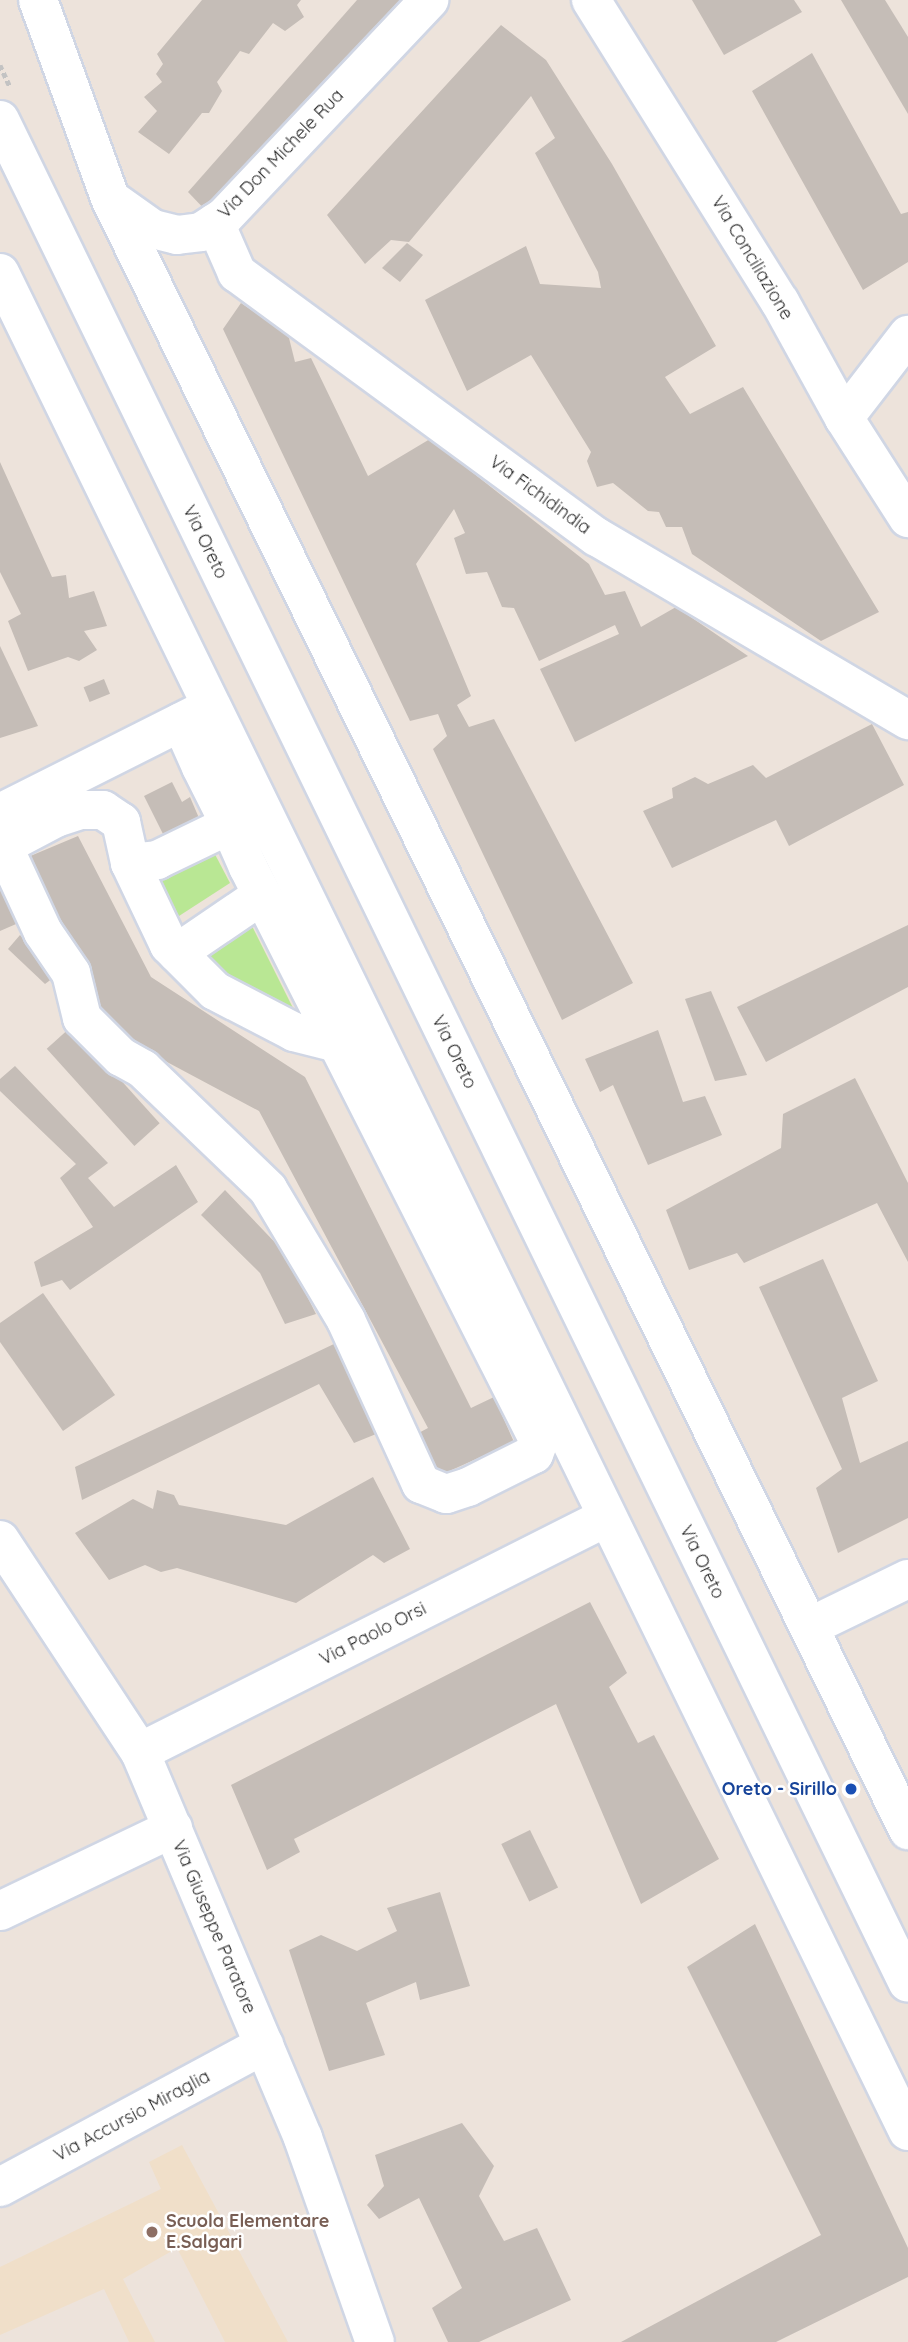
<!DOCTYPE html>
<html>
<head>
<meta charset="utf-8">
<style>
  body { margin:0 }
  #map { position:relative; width:908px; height:2342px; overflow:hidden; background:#ede3db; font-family:Quicksand,sans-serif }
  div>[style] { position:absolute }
  .education>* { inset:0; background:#f0dfc9 }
  .green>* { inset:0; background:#b9e794 }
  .building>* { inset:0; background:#c5bdb7; transform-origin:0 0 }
  .path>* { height:4.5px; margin-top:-2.25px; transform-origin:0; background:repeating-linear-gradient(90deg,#c3c3c3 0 5px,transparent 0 8.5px) }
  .roads { filter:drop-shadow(2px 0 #d0d6e4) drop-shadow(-2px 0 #d0d6e4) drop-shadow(0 2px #d0d6e4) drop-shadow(0 -2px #d0d6e4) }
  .minor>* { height:38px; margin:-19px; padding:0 19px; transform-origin:19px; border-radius:19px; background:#fff }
  .dots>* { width:19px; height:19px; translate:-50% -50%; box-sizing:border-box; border:4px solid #fff; border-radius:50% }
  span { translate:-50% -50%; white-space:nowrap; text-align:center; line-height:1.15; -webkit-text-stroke:5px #fff; paint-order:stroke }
  .street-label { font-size:18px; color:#2a2a2a }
  .transit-label { font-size:18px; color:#164399; font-weight:700 }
  .right { translate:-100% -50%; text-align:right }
  .education-label { font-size:18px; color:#785e54; font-weight:700 }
  .left { translate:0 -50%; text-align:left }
</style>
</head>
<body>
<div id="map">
  <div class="education">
    <div style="clip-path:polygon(182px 2145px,288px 2342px,225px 2342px,177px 2248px,123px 2279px,155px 2342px,129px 2342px,104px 2289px,0 2335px,0 2267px,161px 2189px,149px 2162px)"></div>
  </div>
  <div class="green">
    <div style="clip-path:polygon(208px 841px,230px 883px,179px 916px,151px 873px)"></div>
    <div style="clip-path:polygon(250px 922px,293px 1008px,293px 1013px,205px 960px)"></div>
  </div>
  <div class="building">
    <div style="clip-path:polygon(202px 0,301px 0,297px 5px,304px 17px,285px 31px,273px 23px,249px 54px,240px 51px,217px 82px,222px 91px,209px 113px,202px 113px,169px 154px,138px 132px,157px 111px,144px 97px,162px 82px,156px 74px,163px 64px,157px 54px)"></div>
    <div style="clip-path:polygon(357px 0,403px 0,210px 215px,188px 192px)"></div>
    <div style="clip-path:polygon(692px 0,794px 0,802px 12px,724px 55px)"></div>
    <div style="clip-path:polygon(841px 0,885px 0,908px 37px,908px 114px)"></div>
    <div style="clip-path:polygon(501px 25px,546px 60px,612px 164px,716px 346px,665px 377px,690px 414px,743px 387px,879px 612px,821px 641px,692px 554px,682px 527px,666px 527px,659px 512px,648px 511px,613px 483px,597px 487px,587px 461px,591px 452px,531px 355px,467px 391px,425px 300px,526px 246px,540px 284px,601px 288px,598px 272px,535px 153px,555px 138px,531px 96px,409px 242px,391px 240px,365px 264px,327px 215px)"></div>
    <div style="clip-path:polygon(812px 53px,901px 214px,908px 212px,908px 262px,863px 290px,752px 91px)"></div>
    <div style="clip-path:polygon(407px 243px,423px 255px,400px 282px,382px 268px)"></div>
    <div style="clip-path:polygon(241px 303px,288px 334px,295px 362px,311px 358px,368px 476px,430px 439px,589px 564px,605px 595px,625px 591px,641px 627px,676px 607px,748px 656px,575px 742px,540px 669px,619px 634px,615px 625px,539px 661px,514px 608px,502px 607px,487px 572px,466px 574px,454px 538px,465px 533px,454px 509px,416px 564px,471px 696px,457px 705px,469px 727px,494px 719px,633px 983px,562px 1020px,433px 749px,447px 736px,438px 714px,410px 721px,223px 329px)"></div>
    <div style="clip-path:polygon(0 462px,52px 577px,66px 575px,69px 598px,94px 591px,107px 626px,84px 631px,97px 650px,79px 661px,68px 657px,28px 671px,8px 621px,21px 614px,0 572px)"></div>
    <div style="clip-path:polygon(0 646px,38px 726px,0 738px)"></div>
    <div style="left:104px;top:679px;width:16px;height:22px;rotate:68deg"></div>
    <div style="clip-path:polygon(872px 724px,904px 785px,789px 846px,776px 820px,672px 868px,643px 811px,673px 798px,672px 788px,695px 777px,708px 784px,753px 765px,766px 778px)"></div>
    <div style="clip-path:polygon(172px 782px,182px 802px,190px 797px,199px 818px,163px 834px,144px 796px)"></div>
    <div style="clip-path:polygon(78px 836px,151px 977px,305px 1077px,471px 1408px,494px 1397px,514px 1442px,425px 1482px,411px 1437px,428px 1428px,259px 1111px,152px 1054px,120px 1043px,89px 1004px,28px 857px)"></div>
    <div style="clip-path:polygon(0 871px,23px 921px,0 931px)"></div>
    <div style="clip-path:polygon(908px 925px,908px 987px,766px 1062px,737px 1007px)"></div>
    <div style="clip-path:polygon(20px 935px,57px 975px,45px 984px,8px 949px)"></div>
    <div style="clip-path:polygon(711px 991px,747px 1075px,715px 1081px,685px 999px)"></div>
    <div style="left:72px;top:1026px;width:131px;height:34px;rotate:48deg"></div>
    <div style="clip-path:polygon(658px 1030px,683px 1102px,705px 1096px,722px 1135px,648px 1165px,613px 1085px,600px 1092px,585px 1059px)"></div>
    <div style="clip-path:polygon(15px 1066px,108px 1163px,88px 1178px,114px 1207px,176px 1165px,198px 1202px,70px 1290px,62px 1280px,41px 1287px,34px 1262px,93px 1227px,60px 1178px,76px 1164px,0 1091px,0 1079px)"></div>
    <div style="clip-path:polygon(855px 1078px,908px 1183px,908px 1262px,877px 1203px,744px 1263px,737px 1253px,689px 1270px,666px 1210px,781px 1148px,783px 1114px)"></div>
    <div style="clip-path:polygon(225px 1190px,286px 1254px,316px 1314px,285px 1324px,260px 1273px,201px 1215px)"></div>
    <div style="clip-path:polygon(823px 1259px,878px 1381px,842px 1398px,860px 1463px,908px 1441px,908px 1518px,838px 1553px,816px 1488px,842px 1469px,759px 1287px)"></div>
    <div style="clip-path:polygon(43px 1293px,115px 1395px,63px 1431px,0 1342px,0 1323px)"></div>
    <div style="clip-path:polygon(336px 1343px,381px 1432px,354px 1443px,319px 1384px,82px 1500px,75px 1467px)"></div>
    <div style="clip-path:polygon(373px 1477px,410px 1549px,384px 1563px,373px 1555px,296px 1603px,177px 1568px,161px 1572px,145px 1565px,109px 1580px,75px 1533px,133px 1499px,153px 1509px,157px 1490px,174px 1495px,179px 1505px,286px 1525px)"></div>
    <div style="clip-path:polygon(590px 1602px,627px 1673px,609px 1687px,638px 1743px,654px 1735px,719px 1859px,641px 1904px,556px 1704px,294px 1839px,300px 1852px,267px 1870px,231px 1785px)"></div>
    <div style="left:530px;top:1830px;width:64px;height:32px;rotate:64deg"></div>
    <div style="clip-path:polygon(440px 1892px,470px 1986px,420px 2000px,416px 1982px,366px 2003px,385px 2055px,329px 2071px,289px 1950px,321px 1935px,357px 1951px,397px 1931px,387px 1908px)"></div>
    <div style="clip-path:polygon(755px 1924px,908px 2248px,908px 2277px,776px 2342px,621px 2342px,821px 2235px,687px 1967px)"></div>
    <div style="clip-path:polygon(462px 2123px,494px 2166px,479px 2196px,504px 2241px,537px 2228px,571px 2300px,479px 2342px,448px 2342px,432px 2308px,462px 2288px,419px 2198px,379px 2219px,367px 2205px,384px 2186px,375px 2155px)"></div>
  </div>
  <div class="path">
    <div style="left:0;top:65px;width:23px;rotate:65deg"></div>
  </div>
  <div class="roads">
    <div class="minor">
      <div style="left:38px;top:0;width:211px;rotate:70deg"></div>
      <div style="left:110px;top:198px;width:1817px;rotate:63.94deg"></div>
      <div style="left:591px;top:0;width:356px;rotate:58deg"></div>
      <div style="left:780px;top:302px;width:132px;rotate:61.1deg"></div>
      <div style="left:844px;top:418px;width:119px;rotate:57.4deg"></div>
      <div style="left:0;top:120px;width:2072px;rotate:64.02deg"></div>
      <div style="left:112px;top:200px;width:50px;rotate:35.3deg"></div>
      <div style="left:153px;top:229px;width:25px;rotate:14deg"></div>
      <div style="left:177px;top:235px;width:24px;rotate:-7deg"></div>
      <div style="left:201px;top:232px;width:27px;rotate:-33deg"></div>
      <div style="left:224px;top:217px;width:299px;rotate:-46.6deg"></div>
      <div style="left:215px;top:223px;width:55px;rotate:66.3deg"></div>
      <div style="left:237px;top:273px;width:446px;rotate:36.3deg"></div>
      <div style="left:597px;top:537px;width:361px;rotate:30.5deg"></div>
      <div style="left:0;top:273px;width:2068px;rotate:63.96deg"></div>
      <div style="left:844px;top:418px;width:105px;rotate:-52.4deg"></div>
      <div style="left:181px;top:722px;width:49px;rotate:66deg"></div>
      <div style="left:201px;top:767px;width:56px;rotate:63.4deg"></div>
      <div style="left:226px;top:817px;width:55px;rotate:66.3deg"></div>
      <div style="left:248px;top:867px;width:644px;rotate:63.12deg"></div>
      <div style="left:539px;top:1441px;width:14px;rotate:111deg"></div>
      <div style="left:534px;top:1454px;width:74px;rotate:153.4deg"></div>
      <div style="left:468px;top:1487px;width:23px;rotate:162deg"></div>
      <div style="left:446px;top:1494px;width:27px;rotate:-158deg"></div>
      <div style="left:421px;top:1484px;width:180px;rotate:-114.6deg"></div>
      <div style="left:346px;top:1320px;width:152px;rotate:-120.8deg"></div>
      <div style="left:268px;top:1189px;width:173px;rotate:-136.2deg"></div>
      <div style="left:143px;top:1069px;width:25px;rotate:-151deg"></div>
      <div style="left:121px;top:1057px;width:55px;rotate:-135deg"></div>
      <div style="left:82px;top:1018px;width:46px;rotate:-103.7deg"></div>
      <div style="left:71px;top:973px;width:50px;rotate:-124.3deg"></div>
      <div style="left:43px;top:932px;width:95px;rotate:-114.9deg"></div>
      <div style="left:3px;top:846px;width:60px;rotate:-27.8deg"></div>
      <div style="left:56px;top:818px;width:25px;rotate:-18deg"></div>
      <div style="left:80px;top:810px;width:23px"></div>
      <div style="left:103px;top:810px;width:22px;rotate:34deg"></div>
      <div style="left:121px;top:822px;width:42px;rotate:77.6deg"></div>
      <div style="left:130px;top:863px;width:27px;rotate:-6deg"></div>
      <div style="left:157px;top:860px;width:71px;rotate:-25.8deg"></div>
      <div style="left:221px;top:829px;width:13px;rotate:-67deg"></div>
      <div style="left:0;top:813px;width:227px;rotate:-26.7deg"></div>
      <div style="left:130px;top:863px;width:91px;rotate:64.6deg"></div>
      <div style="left:169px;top:945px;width:65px;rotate:45deg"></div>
      <div style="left:215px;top:991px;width:89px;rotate:27.4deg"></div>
      <div style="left:294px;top:1032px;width:44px;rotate:14.3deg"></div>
      <div style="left:177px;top:953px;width:103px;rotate:-34.3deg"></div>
      <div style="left:0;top:1540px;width:254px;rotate:56.6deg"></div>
      <div style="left:140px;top:1752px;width:419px;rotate:67.1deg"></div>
      <div style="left:303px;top:2138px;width:216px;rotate:70.6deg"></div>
      <div style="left:809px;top:1627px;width:110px;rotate:-25.9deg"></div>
      <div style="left:140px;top:1752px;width:523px;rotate:-26.71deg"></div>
      <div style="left:0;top:1911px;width:192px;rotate:-25.6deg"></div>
      <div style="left:0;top:2187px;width:300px;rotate:-28.3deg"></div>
    </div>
  </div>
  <div class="dots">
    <div style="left:851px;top:1789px;background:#1a4fb4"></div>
    <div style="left:152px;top:2232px;background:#8d6e63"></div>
  </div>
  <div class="street-label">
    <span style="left:281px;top:154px;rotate:-46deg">Via Don Michele Rua</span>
    <span style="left:752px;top:258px;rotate:59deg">Via Conciliazione</span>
    <span style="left:540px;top:495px;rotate:36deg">Via Fichidindia</span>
    <span style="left:205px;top:542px;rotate:64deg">Via Oreto</span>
    <span style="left:454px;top:1052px;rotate:64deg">Via Oreto</span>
    <span style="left:702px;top:1562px;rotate:64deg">Via Oreto</span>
    <span style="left:373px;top:1634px;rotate:-27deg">Via Paolo Orsi</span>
    <span style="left:214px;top:1927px;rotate:67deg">Via Giuseppe Paratore</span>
    <span style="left:132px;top:2116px;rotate:-28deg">Via Accursio Miraglia</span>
  </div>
  <div class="transit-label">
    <span class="right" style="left:837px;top:1789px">Oreto - Sirillo</span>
  </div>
  <div class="education-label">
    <span class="left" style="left:166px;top:2232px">Scuola Elementare<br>E.Salgari</span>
  </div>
</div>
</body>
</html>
